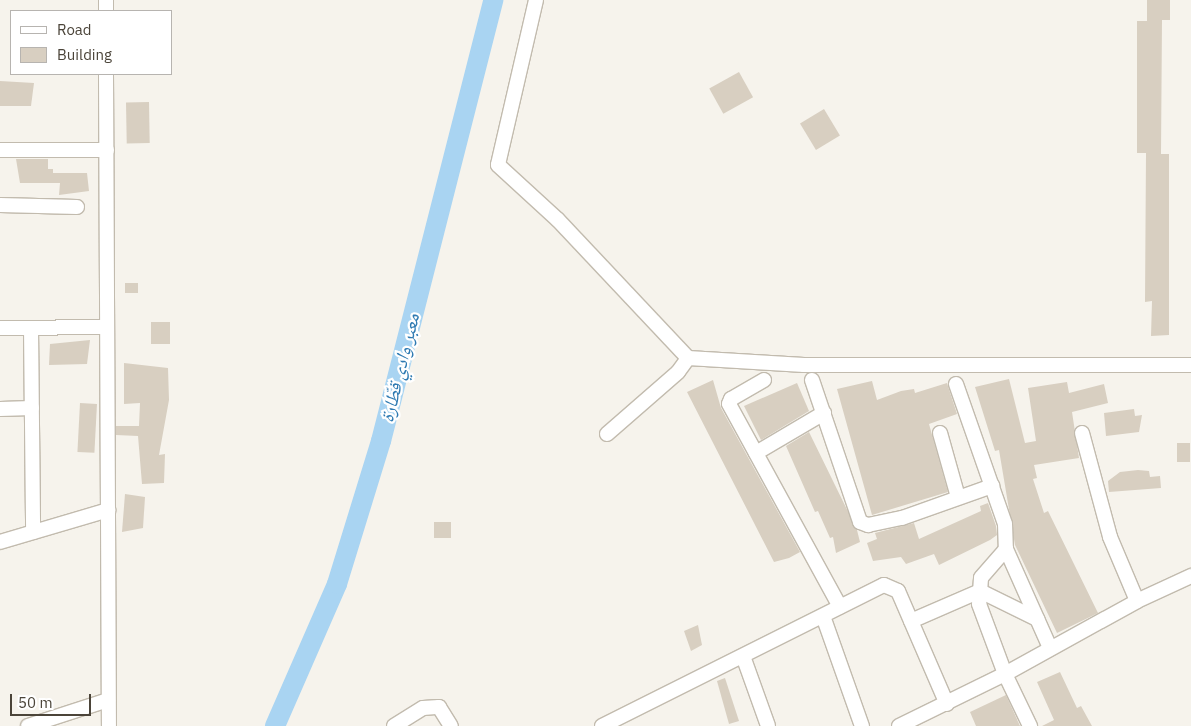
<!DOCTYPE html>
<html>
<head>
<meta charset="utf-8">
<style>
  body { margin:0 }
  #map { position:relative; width:1191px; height:726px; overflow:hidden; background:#f6f3ec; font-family:"IBM Plex Sans","Noto Naskh Arabic",sans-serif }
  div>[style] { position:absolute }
  .river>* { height:20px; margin:-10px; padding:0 10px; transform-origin:10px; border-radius:10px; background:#a9d4f2 }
  .building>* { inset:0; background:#d8cfc1; transform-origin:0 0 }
  .roads { filter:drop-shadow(1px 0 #c2bbae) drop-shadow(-1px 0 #c2bbae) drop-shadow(0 1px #c2bbae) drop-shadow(0 -1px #c2bbae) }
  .minor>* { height:14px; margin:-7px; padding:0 7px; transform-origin:7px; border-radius:7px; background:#fff }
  span { translate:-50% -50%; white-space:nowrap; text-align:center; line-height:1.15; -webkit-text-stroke:4.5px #fff; paint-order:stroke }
  .water-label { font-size:19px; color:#2e7ab2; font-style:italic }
  .legend { position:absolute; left:10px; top:10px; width:162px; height:65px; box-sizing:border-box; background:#fff; border:1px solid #b7b4b0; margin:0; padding:6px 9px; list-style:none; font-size:15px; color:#4b4439 }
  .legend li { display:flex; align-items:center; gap:10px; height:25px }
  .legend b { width:25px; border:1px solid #b7b4b0 }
  .scale { position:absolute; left:10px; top:694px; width:81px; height:22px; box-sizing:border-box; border:2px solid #4b4439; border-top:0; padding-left:6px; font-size:15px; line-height:18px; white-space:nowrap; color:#4b4439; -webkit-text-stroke:4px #fff; paint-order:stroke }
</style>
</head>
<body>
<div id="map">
  <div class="river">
    <div style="left:275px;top:726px;width:155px;rotate:-66.4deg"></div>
    <div style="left:337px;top:584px;width:150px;rotate:-72.9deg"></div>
    <div style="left:381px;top:441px;width:455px;rotate:-75.7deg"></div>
  </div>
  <div class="building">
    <div style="clip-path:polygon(1147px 0,1170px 0,1170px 20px,1162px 20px,1161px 154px,1169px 154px,1169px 335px,1151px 336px,1152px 301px,1145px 302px,1146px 153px,1137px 153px,1137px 21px,1147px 21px)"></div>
    <div style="left:739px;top:72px;width:29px;height:34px;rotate:61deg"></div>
    <div style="clip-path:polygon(0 81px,34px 83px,31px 106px,0 106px)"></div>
    <div style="left:149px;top:102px;width:41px;height:23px;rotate:89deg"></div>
    <div style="left:824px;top:109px;width:31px;height:28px;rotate:59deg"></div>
    <div style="clip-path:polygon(16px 159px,48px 159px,48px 169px,53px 169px,53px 173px,87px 173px,89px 191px,59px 195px,60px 183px,20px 183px)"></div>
    <div style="left:125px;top:283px;width:13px;height:10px"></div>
    <div style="left:151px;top:322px;width:19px;height:22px"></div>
    <div style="clip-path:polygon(90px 340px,87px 364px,49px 365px,50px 344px)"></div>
    <div style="clip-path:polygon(124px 363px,168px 368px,169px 400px,159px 455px,165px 454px,164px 483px,142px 484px,138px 436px,116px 435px,116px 426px,139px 426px,140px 403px,124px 404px)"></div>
    <div style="clip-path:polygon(1009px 379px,1025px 443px,1036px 441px,1028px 388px,1067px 382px,1069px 393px,1104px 384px,1108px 403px,1072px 412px,1079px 458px,1034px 465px,1037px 478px,1033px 479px,1044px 513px,1048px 511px,1098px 613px,1057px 633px,1015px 545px,999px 450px,995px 451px,975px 387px)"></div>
    <div style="clip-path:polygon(713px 380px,721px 408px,800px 552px,789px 558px,774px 562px,687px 392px)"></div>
    <div style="clip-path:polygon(872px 381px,877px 400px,901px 391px,914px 389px,915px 393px,947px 383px,957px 414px,929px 424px,948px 492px,872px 515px,837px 389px)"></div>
    <div style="clip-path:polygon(797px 383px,809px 411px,761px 440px,744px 406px)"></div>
    <div style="left:80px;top:403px;width:17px;height:49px;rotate:3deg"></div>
    <div style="clip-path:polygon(1134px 409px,1135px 416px,1142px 415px,1139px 432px,1106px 436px,1104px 413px)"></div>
    <div style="clip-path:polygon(809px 432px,857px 530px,860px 542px,836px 553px,833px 537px,830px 538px,818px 511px,815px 512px,786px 446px)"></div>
    <div style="left:1177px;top:443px;width:13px;height:19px"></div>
    <div style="clip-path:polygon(1138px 470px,1149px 471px,1150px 477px,1160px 476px,1161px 488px,1109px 492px,1108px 481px,1120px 472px)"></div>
    <div style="clip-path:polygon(125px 494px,145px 497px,143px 528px,122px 532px)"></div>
    <div style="clip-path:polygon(988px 503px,996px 526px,997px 535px,990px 540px,939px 565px,934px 554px,906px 564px,901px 557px,873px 561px,867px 543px,877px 539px,875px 533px,914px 523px,919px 539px,981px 511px,980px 506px)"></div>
    <div style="left:434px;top:522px;width:17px;height:16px"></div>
    <div style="clip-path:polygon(698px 625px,702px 645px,691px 651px,684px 631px)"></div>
    <div style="clip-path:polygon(1060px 672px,1077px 708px,1081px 706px,1092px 726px,1042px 726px,1054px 720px,1037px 682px)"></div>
    <div style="clip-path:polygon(725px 678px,739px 721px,729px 724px,717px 681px)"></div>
    <div style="clip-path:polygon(1006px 695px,1020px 726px,976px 726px,970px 712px)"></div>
  </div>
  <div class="roads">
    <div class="minor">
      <div style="left:106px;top:0;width:11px;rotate:90deg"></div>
      <div style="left:536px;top:0;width:169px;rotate:103deg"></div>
      <div style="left:498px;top:165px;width:81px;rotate:42.5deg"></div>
      <div style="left:558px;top:220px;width:190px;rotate:46.7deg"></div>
      <div style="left:688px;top:358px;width:116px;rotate:3.5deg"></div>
      <div style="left:804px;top:365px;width:387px"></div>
      <div style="left:106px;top:74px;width:652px;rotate:89.74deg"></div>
      <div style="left:0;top:150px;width:107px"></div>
      <div style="left:0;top:205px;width:77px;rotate:1.5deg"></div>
      <div style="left:0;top:328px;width:107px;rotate:-0.5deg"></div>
      <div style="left:31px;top:328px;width:204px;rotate:89.4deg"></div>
      <div style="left:764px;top:380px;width:38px;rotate:150deg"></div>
      <div style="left:731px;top:399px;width:5px;rotate:112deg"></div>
      <div style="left:729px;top:404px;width:231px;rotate:61.3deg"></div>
      <div style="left:812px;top:380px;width:150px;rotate:71.3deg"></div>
      <div style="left:860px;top:522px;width:9px;rotate:21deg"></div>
      <div style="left:868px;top:525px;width:35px;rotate:-12deg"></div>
      <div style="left:902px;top:518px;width:96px;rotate:-19.6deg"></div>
      <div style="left:956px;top:384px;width:148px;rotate:70.7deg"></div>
      <div style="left:1005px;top:524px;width:25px;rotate:88deg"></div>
      <div style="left:1006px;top:549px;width:108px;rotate:66deg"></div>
      <div style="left:0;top:409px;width:32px;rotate:-2deg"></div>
      <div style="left:940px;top:433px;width:66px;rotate:74.3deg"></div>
      <div style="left:1082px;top:433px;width:108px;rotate:74.9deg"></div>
      <div style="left:1110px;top:537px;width:69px;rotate:67.1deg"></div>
      <div style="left:607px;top:434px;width:94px;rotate:-41.1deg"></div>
      <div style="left:678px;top:372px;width:17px;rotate:-54deg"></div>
      <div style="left:756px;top:453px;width:79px;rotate:-30.5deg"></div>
      <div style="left:0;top:542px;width:113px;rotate:-16.5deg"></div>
      <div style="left:1006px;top:549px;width:38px;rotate:131deg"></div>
      <div style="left:981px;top:578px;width:26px;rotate:94deg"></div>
      <div style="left:979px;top:604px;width:75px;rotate:69.6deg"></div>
      <div style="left:1005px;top:674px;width:58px;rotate:64.3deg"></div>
      <div style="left:823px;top:616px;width:117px;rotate:70.5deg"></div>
      <div style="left:911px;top:621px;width:75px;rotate:-23.5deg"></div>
      <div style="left:980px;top:591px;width:64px;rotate:26.2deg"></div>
      <div style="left:743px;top:656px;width:74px;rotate:70.3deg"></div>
      <div style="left:28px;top:726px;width:84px;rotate:-18deg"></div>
      <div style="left:394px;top:726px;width:34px;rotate:-32deg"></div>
      <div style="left:423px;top:708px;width:16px;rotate:-4deg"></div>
      <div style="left:439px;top:707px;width:22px;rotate:58deg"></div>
      <div style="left:602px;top:726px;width:315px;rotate:-26.6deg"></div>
      <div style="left:884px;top:585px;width:15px;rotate:23deg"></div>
      <div style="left:898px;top:591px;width:123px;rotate:66.6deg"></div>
      <div style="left:899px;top:726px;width:118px;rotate:-26.1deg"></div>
      <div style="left:1005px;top:674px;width:151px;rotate:-28.9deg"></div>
      <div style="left:1137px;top:601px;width:60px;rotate:-24.8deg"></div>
    </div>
  </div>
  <div class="water-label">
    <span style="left:400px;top:368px;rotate:-76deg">معبر وادي قطّارة</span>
  </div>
  <ul class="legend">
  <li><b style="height:6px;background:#fff"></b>Road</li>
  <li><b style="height:14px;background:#d8cfc1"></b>Building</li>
  </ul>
  <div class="scale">50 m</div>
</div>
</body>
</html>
